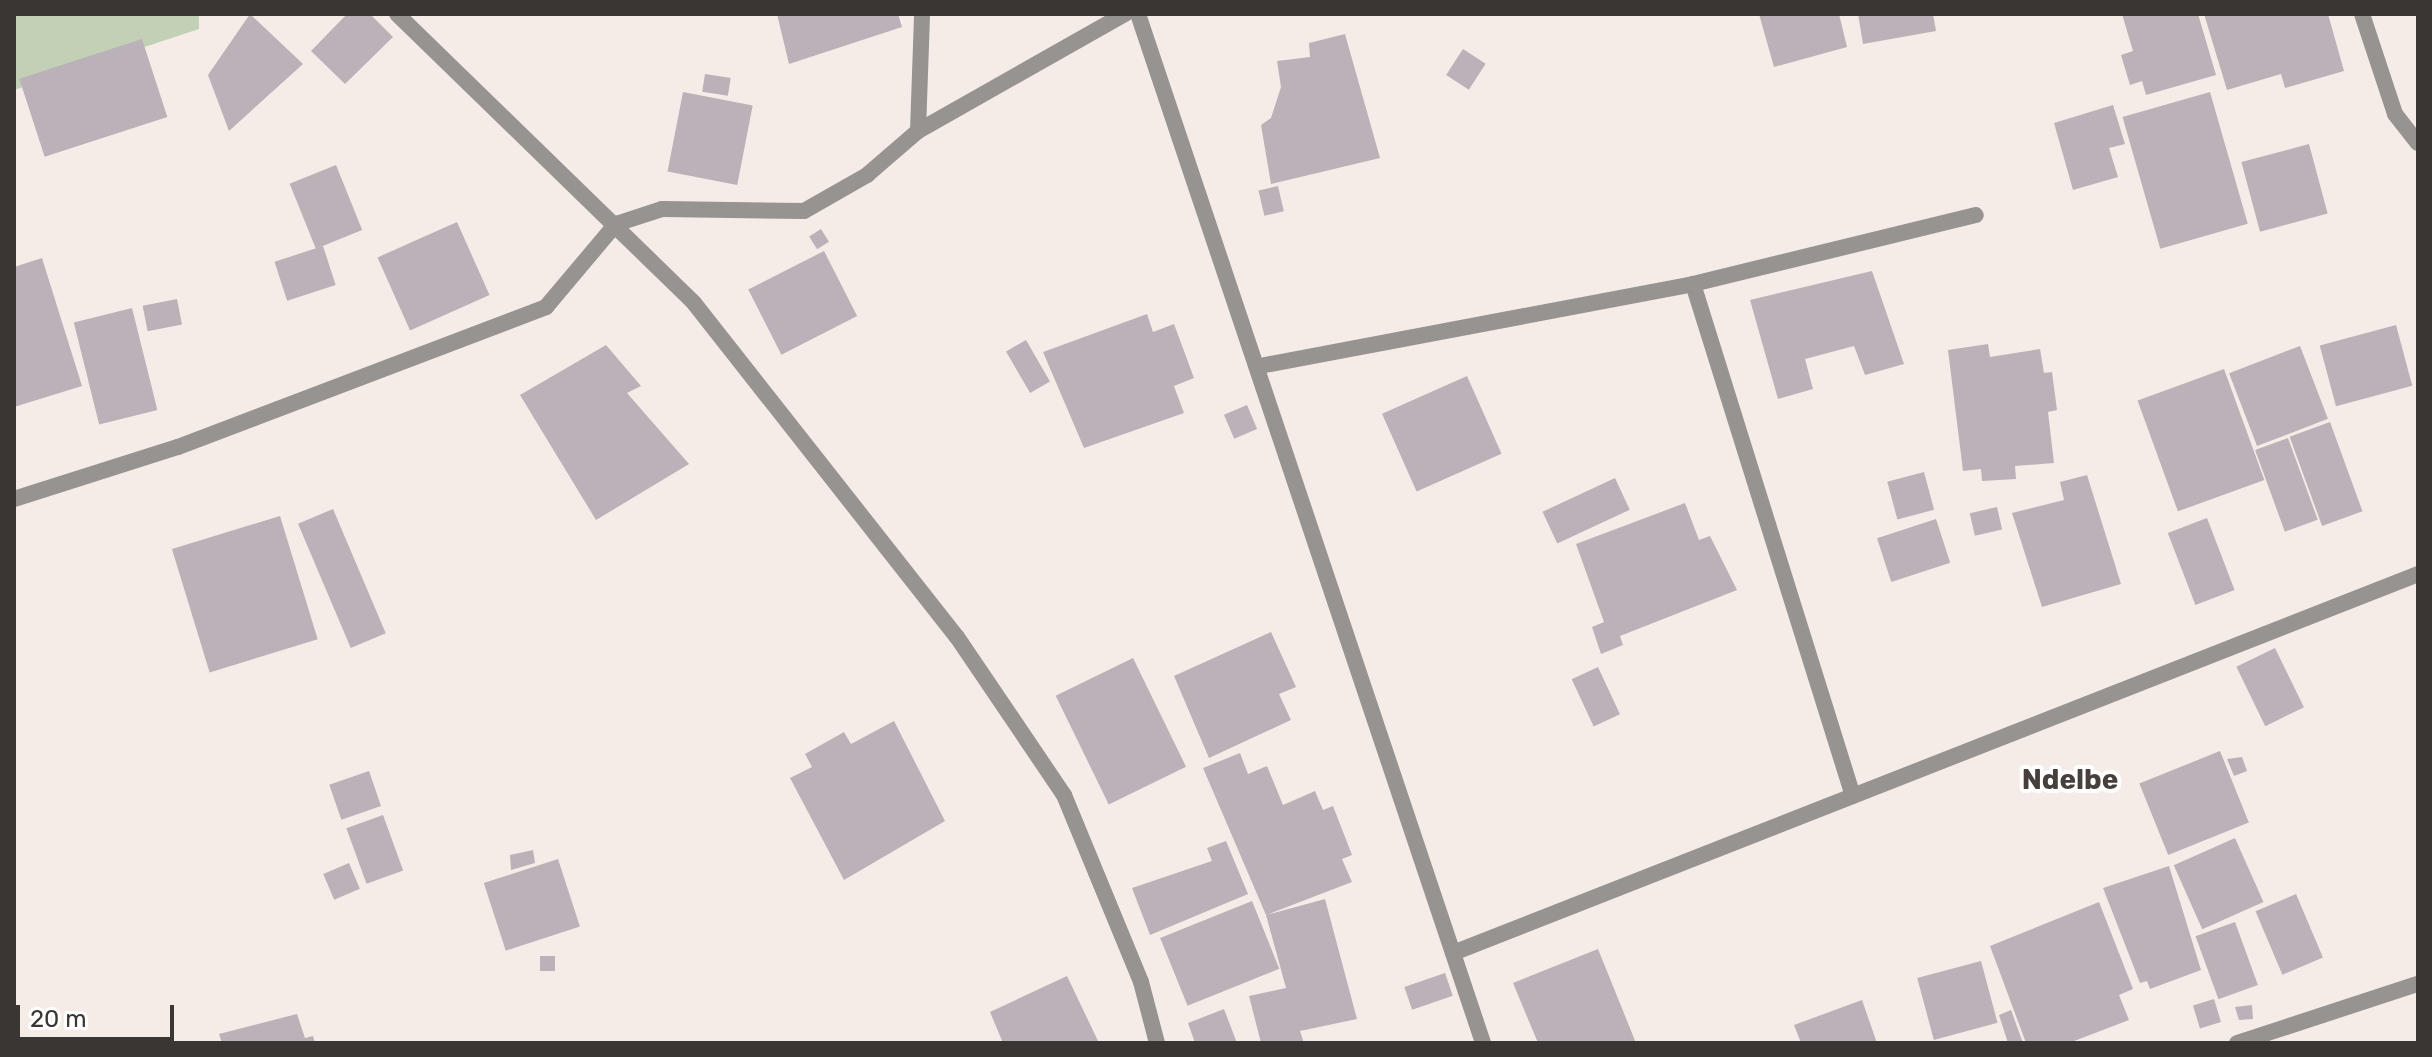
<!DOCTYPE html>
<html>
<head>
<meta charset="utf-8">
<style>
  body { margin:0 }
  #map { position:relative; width:2432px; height:1057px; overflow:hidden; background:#f5ece7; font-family:Rubik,sans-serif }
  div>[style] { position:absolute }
  .green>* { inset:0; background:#c2d0b5 }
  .building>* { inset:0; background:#bab2b8; transform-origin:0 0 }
  .street>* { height:16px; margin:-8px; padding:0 8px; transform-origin:8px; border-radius:8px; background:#979391 }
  span { translate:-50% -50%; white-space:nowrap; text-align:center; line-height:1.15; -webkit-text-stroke:8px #fff; paint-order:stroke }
  .quarter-label { font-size:28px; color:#463f3b; font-weight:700 }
  .frame { position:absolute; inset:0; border:16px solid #393634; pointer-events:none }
  .scale { position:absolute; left:16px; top:1005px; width:158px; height:36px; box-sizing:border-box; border:4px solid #393634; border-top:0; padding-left:10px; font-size:24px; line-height:28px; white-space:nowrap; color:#393634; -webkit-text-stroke:6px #fff; paint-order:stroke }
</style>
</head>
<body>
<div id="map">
  <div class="green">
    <div style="clip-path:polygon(14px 14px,199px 14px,199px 29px,14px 90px)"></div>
  </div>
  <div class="building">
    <div style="clip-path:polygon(250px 14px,303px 64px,229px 131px,208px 75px)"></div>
    <div style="clip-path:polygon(347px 14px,370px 14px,393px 37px,345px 84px,311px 51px)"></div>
    <div style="clip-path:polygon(777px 14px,898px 14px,902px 27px,789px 64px)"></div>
    <div style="clip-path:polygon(1759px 14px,1839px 14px,1847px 47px,1774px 67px)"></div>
    <div style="clip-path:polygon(1858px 14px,1933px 14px,1936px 31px,1863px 44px)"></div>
    <div style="clip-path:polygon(2122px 14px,2198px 14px,2216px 75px,2146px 95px,2142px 81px,2130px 85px,2121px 55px,2133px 51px)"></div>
    <div style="clip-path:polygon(2204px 14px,2328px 14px,2344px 71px,2285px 88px,2281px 74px,2227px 90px)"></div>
    <div style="clip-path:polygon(1345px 34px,1380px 158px,1271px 184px,1261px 125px,1271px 118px,1281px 87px,1277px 61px,1310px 57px,1309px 43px)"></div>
    <div style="left:142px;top:39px;width:82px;height:129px;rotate:72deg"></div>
    <div style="left:1463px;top:49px;width:27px;height:31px;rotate:33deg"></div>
    <div style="left:705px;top:74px;width:26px;height:18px;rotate:9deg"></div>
    <div style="left:683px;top:92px;width:71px;height:81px;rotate:11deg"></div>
    <div style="left:2210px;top:92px;width:137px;height:91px;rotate:74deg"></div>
    <div style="clip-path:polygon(2113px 105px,2125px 144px,2109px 148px,2118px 177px,2073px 190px,2054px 123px)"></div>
    <div style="left:2309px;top:144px;width:72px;height:70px;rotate:75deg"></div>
    <div style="left:336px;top:165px;width:70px;height:50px;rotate:68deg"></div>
    <div style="left:1278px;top:186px;width:26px;height:20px;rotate:77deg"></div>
    <div style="left:457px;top:222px;width:80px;height:87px;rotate:66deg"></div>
    <div style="left:821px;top:229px;width:15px;height:14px;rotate:58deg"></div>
    <div style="left:323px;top:246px;width:41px;height:51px;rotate:72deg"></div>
    <div style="left:824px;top:251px;width:73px;height:85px;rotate:63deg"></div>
    <div style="clip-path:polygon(42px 258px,82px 386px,14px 407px,14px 267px)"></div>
    <div style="clip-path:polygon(1872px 271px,1904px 364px,1865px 375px,1854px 346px,1805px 359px,1813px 389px,1778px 399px,1750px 300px)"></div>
    <div style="left:177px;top:299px;width:26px;height:35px;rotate:79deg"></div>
    <div style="left:132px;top:308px;width:105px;height:60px;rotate:76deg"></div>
    <div style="clip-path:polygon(1147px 314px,1153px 332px,1174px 324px,1194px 378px,1174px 386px,1184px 413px,1084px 448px,1043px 352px)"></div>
    <div style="left:2396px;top:325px;width:63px;height:79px;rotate:75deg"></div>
    <div style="left:1026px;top:340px;width:48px;height:23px;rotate:60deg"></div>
    <div style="clip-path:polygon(1988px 344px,1990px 357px,2040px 349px,2044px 373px,2052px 372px,2057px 410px,2048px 412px,2054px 463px,2015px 466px,2016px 479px,1982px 481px,1981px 469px,1963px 471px,1948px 350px)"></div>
    <div style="clip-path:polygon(606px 345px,641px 386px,627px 393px,689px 464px,596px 520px,520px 395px)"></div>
    <div style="left:2300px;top:346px;width:78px;height:76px;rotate:69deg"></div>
    <div style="left:2224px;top:369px;width:118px;height:92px;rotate:70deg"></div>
    <div style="left:1467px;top:376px;width:85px;height:93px;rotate:66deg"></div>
    <div style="left:1247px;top:405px;width:26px;height:25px;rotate:67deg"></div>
    <div style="left:2330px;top:422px;width:95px;height:43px;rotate:70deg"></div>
    <div style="left:2288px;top:438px;width:87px;height:35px;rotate:70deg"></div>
    <div style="left:1924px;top:472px;width:39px;height:38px;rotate:75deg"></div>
    <div style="clip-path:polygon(2087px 475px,2121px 584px,2042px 607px,2012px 513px,2064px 500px,2060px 482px)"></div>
    <div style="left:1615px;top:478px;width:35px;height:80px;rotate:65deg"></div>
    <div style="clip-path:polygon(1685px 503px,1699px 540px,1710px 536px,1737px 590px,1620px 636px,1623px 645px,1601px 654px,1592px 627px,1604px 622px,1576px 544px)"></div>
    <div style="left:1997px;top:507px;width:23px;height:28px;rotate:77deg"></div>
    <div style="left:333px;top:509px;width:135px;height:38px;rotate:67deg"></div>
    <div style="left:280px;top:516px;width:129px;height:113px;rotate:73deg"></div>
    <div style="left:2207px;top:518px;width:77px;height:42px;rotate:69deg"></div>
    <div style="left:1936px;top:519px;width:46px;height:62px;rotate:72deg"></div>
    <div style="clip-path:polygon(1271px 632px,1296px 687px,1279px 694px,1291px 720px,1209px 758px,1174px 676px)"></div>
    <div style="left:2275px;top:648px;width:66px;height:43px;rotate:64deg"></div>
    <div style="left:1133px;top:658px;width:121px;height:86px;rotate:64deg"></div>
    <div style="left:1598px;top:667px;width:52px;height:29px;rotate:65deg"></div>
    <div style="clip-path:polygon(894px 721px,945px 821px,844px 880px,790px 778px,812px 767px,805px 754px,844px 732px,851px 744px)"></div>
    <div style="left:2220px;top:751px;width:77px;height:87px;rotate:68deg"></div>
    <div style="clip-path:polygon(1240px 753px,1248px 774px,1267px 766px,1283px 805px,1315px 791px,1323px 810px,1333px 806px,1352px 855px,1342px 859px,1352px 882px,1266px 915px,1325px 899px,1357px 1019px,1300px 1031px,1304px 1043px,1261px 1043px,1249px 996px,1286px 988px,1266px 915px,1203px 768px)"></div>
    <div style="clip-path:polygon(2242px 757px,2247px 771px,2234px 776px,2227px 759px)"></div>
    <div style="left:369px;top:771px;width:37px;height:42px;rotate:71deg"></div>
    <div style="left:383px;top:815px;width:59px;height:39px;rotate:70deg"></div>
    <div style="left:2235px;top:838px;width:70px;height:67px;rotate:66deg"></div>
    <div style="clip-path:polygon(1226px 841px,1248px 894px,1150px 935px,1132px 888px,1212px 861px,1207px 848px)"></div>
    <div style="clip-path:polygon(533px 850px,535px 863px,511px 870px,510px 855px)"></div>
    <div style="left:558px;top:859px;width:71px;height:78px;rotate:72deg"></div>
    <div style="left:349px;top:863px;width:28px;height:28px;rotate:67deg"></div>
    <div style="clip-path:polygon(2169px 866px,2201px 970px,2150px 989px,2147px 981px,2140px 983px,2103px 888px)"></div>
    <div style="left:2296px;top:894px;width:69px;height:44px;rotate:67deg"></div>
    <div style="left:1252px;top:901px;width:73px;height:99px;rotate:68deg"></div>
    <div style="clip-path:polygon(2099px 902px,2133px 989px,2119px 995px,2129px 1020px,2069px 1043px,2026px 1043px,1990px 946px)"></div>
    <div style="left:2235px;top:922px;width:67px;height:42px;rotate:70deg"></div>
    <div style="clip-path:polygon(1598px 949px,1636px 1043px,1538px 1043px,1513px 983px)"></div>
    <div style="left:540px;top:956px;width:15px;height:15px"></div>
    <div style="left:1981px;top:961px;width:64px;height:66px;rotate:75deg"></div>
    <div style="left:1445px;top:973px;width:24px;height:43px;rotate:71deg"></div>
    <div style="clip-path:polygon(1067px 976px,1099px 1043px,1003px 1043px,990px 1012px)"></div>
    <div style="left:2214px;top:999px;width:24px;height:22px;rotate:73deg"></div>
    <div style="clip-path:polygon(1862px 1000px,1877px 1043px,1801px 1043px,1794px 1025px)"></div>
    <div style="clip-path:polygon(2252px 1005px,2253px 1019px,2239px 1020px,2235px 1007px)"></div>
    <div style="clip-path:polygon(1224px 1009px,1237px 1043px,1195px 1043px,1188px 1023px)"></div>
    <div style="clip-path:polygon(2011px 1010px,2023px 1043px,2008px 1043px,1999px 1015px)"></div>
    <div style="clip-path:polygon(297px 1014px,305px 1038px,313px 1036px,315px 1043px,222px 1043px,219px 1034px)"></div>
  </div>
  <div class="street">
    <div style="left:397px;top:14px;width:414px;rotate:44.2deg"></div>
    <div style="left:694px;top:303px;width:425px;rotate:51.8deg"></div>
    <div style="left:957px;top:637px;width:191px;rotate:55.9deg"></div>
    <div style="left:1064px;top:795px;width:202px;rotate:67.6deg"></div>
    <div style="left:1141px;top:982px;width:63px;rotate:75.3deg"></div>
    <div style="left:1138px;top:14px;width:1085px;rotate:71.46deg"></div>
    <div style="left:2362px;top:14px;width:105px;rotate:71.7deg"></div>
    <div style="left:2395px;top:114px;width:37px;rotate:52deg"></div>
    <div style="left:918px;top:131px;width:117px;rotate:-88deg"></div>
    <div style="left:1693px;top:284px;width:536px;rotate:72.65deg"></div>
    <div style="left:1260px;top:366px;width:441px;rotate:-10.7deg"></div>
    <div style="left:1693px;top:284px;width:291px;rotate:-13.7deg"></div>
    <div style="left:14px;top:499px;width:172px;rotate:-17.6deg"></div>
    <div style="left:178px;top:447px;width:394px;rotate:-20.8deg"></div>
    <div style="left:546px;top:307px;width:109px;rotate:-49.9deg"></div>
    <div style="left:616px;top:224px;width:48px;rotate:-18.1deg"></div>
    <div style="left:662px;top:209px;width:142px;rotate:0.8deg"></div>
    <div style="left:804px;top:211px;width:73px;rotate:-29.7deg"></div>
    <div style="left:867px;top:175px;width:67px;rotate:-40.8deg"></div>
    <div style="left:918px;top:131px;width:238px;rotate:-29.5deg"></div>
    <div style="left:1453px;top:953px;width:1037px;rotate:-21.44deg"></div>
    <div style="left:2237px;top:1043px;width:190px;rotate:-18.1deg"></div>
  </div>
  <div class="quarter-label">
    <span style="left:2070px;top:780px">Ndelbe</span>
  </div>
  <div class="frame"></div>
  <div class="scale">20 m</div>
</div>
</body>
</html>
